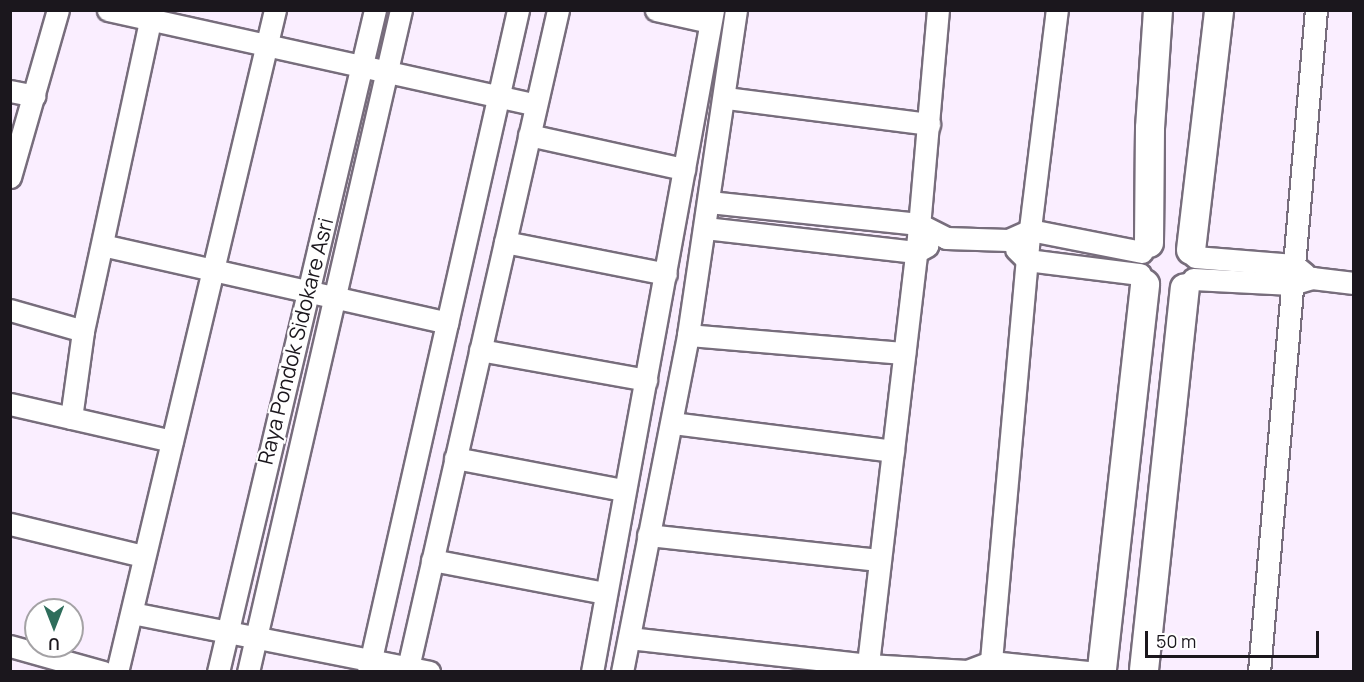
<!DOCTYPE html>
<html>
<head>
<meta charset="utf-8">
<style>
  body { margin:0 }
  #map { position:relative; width:1364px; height:682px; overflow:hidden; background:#faeeff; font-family:Manrope,sans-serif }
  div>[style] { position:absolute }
  .roads { filter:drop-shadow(2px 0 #776d7c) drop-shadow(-2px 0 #776d7c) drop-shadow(0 2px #776d7c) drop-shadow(0 -2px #776d7c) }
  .minor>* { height:21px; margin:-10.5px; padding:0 10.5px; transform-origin:10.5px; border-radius:10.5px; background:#fff }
  .secondary>* { height:28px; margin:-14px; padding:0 14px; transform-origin:14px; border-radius:14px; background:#fff }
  span { translate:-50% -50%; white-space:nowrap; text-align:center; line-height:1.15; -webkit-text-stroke:4.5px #fff; paint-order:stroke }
  .street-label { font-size:21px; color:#1b171d }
  .frame { position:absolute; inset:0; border:12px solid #1b171d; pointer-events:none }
  .north { position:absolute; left:24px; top:598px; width:60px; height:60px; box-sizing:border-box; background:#fff; border:2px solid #a4a2a5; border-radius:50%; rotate:180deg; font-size:16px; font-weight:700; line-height:24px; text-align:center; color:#1b171d }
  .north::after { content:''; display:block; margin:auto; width:21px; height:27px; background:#2e6d5b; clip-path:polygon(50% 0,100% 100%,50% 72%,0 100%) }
  .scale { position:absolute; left:1145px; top:631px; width:174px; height:27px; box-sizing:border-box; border:3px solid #1b171d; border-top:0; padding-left:8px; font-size:18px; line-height:21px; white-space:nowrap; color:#1b171d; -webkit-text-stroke:4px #fff; paint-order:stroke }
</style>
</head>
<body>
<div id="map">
  <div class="roads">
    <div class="minor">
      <div style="left:108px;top:10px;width:437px;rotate:12.5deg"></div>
      <div style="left:656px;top:10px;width:55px;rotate:12.5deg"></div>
      <div style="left:10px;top:91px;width:25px;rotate:11deg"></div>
      <div style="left:726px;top:98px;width:205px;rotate:7.3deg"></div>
      <div style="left:529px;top:135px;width:159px;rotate:12.4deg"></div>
      <div style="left:10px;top:177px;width:174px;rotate:-74deg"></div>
      <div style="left:709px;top:202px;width:211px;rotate:6deg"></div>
      <div style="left:919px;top:224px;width:30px;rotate:27deg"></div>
      <div style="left:946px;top:238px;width:62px;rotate:1.8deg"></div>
      <div style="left:1008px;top:240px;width:24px;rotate:-24deg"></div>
      <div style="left:1030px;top:230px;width:114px;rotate:11.1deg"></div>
      <div style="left:705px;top:228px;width:212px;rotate:6.5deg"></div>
      <div style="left:916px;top:252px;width:13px;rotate:-29deg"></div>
      <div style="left:505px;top:242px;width:164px;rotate:11.2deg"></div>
      <div style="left:102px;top:245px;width:354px;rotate:12.7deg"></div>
      <div style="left:1016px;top:249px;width:16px;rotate:45deg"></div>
      <div style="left:1027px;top:260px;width:114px;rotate:7.1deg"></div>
      <div style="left:1195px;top:257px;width:99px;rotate:4.6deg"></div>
      <div style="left:1294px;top:265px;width:14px;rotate:39deg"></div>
      <div style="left:1193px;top:279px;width:99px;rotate:2.9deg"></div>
      <div style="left:1292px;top:284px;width:21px;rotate:-17deg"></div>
      <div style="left:1312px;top:278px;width:42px;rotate:6.8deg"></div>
      <div style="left:10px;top:310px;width:76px;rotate:16deg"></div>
      <div style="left:688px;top:335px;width:217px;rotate:4.8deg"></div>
      <div style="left:480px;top:350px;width:169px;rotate:10.2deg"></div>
      <div style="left:10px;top:404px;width:166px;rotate:12.9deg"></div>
      <div style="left:71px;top:418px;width:88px;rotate:-82.1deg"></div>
      <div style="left:83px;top:331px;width:317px;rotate:-77.8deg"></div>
      <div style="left:672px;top:423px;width:223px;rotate:7.2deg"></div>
      <div style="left:455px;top:458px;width:171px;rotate:10.8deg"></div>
      <div style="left:10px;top:524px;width:137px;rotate:13.5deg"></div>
      <div style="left:648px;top:535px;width:233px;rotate:6.2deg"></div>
      <div style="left:432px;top:560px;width:176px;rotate:10.8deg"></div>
      <div style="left:132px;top:613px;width:303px;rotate:11.2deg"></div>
      <div style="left:629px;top:638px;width:241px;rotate:6.4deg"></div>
      <div style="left:868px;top:665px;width:99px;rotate:3.5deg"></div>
      <div style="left:967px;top:671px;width:26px;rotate:-21deg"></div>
      <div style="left:991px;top:662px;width:97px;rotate:5.9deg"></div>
      <div style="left:10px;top:646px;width:97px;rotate:15.6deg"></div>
      <div style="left:117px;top:672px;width:681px;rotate:-76.58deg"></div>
      <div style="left:218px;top:672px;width:680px;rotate:-76.66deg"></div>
      <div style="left:248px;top:672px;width:679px;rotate:-76.99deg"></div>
      <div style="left:368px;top:672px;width:679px;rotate:-77.23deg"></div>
      <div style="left:407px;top:672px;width:679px;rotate:-77.15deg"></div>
      <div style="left:592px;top:672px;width:673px;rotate:-79.64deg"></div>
      <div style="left:622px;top:672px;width:343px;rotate:-78.9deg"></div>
      <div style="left:688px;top:335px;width:329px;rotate:-81.6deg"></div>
      <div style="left:867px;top:672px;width:437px;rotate:-83.3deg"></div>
      <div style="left:918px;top:238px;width:229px;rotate:-85deg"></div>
      <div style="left:990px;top:672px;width:429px;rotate:-84.9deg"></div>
      <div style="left:1028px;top:245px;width:237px;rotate:-83deg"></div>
      <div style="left:1259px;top:672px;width:664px;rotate:-85.08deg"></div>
    </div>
    <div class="secondary">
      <div style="left:1149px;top:243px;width:115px;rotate:-89.5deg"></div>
      <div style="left:1150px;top:128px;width:118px;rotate:-86.1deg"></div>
      <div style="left:1191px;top:250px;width:242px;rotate:-83.3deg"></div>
      <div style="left:1102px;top:669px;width:387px;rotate:-83.6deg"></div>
      <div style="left:1144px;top:670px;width:384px;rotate:-83.9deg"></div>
    </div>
  </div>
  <div class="street-label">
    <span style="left:295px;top:341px;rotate:-76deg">Raya Pondok Sidokare Asri</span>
  </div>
  <div class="frame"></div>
  <div class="north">U</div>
  <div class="scale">50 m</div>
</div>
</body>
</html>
